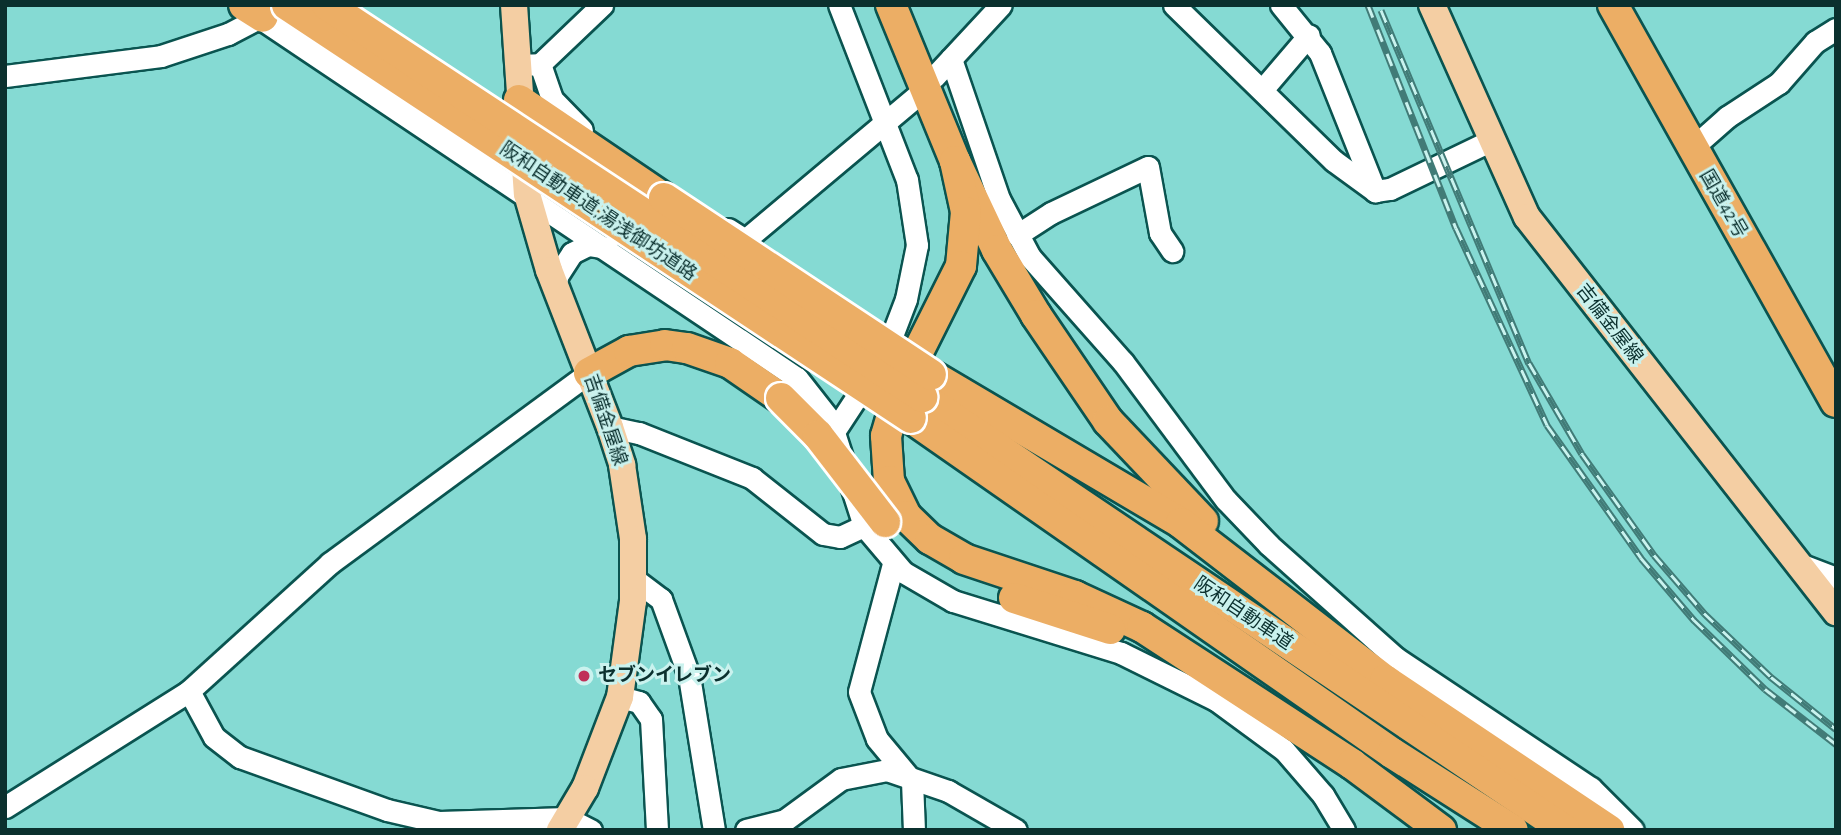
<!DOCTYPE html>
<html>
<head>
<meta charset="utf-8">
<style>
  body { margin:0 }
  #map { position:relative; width:1841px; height:835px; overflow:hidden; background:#85dad3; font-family:"Alegreya Sans","Noto Sans JP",sans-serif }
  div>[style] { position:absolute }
  .roads { filter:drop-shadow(2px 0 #0a5450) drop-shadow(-2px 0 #0a5450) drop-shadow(0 2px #0a5450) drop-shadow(0 -2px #0a5450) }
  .minor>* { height:21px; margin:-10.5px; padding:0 10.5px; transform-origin:10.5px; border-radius:10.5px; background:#fff }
  .major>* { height:26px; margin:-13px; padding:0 13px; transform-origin:13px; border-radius:13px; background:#f4cea3 }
  .highway>* { height:30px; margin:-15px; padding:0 15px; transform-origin:15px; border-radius:15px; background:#ecae65 }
  .rail>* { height:7px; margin-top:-3.5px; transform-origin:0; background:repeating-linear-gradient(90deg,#caf2ee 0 13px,#417b77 0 26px); box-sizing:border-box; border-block:2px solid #417b77 }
  .bridges { filter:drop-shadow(2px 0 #fff) drop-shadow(-2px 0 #fff) drop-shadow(0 2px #fff) drop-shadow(0 -2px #fff) }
  .highway-bridge>* { height:30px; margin:-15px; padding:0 15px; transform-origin:15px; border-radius:15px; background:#ecae65 }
  .dots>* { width:19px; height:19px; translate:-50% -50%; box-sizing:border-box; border:4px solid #caf2ee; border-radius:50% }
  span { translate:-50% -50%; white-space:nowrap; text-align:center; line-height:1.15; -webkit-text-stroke:6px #caf2ee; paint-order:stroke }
  .street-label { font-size:19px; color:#0b302e }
  .poi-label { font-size:19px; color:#0b302e; font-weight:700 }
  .left { translate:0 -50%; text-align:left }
  .frame { position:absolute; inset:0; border:7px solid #0b302e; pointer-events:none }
</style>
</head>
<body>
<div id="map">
  <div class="roads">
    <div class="minor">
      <div style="left:1174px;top:5px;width:223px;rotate:44.3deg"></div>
      <div style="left:1334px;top:161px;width:51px;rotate:36.2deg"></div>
      <div style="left:1375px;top:191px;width:15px;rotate:-8deg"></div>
      <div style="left:1390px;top:189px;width:113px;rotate:-25.7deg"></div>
      <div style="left:1281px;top:5px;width:62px;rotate:50.9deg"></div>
      <div style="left:1320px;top:53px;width:149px;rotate:68.3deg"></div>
      <div style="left:251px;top:12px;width:657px;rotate:33.84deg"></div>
      <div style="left:797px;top:378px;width:53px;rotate:51.8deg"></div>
      <div style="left:830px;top:420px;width:111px;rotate:72.2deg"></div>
      <div style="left:864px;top:526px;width:60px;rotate:49.7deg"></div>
      <div style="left:903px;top:572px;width:58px;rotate:30.1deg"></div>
      <div style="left:953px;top:601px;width:176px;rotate:17.2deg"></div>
      <div style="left:1121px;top:653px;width:106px;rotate:26.3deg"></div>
      <div style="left:1216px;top:700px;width:84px;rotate:36.3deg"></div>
      <div style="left:1284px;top:750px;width:60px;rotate:49.1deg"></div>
      <div style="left:1323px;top:795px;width:41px;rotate:59deg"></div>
      <div style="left:951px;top:59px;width:148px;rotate:71.1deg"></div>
      <div style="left:999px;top:199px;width:66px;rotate:61.9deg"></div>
      <div style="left:1030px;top:257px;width:140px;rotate:48.5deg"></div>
      <div style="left:1123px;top:362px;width:172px;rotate:53.3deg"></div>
      <div style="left:1226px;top:500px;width:62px;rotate:46.3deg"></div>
      <div style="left:1269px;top:545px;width:170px;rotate:41.7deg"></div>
      <div style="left:1396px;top:658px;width:234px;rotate:33.7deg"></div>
      <div style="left:1591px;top:788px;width:59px;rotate:45deg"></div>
      <div style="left:540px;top:64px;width:86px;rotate:-43.6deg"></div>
      <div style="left:516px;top:65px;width:24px;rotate:-2deg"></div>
      <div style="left:540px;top:64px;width:37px;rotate:71deg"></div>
      <div style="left:552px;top:99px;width:43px;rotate:45.9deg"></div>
      <div style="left:5px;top:76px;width:157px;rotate:-7.3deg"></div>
      <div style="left:161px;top:56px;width:71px;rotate:-18.2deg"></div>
      <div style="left:228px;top:34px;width:47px;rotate:-27.6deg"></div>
      <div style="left:934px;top:77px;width:98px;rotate:-47.1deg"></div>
      <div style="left:1262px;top:90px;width:72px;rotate:-49.5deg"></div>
      <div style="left:1692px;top:148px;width:47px;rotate:-41.5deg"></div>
      <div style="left:1727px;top:117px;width:62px;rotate:-33.2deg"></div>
      <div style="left:1779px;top:83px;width:55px;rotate:-48.7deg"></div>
      <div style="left:1815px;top:42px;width:25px;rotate:-32deg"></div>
      <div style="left:728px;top:229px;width:20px;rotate:33deg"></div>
      <div style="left:745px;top:240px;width:226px;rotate:-40deg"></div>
      <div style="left:1017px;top:235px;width:40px;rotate:-32.9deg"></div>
      <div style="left:1051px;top:213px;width:107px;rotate:-25.4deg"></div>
      <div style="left:1148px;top:167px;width:67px;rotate:79.7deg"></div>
      <div style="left:1160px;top:233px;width:22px;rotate:56deg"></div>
      <div style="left:556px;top:289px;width:13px;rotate:-86deg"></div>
      <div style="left:557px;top:276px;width:27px;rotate:-57deg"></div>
      <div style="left:572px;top:253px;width:18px;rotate:-27deg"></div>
      <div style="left:588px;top:245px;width:19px;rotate:9deg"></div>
      <div style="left:610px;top:427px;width:30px;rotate:12deg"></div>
      <div style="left:639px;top:433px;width:122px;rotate:21.7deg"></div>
      <div style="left:752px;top:478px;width:90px;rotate:38.3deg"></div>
      <div style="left:823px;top:534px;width:17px;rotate:10deg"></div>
      <div style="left:840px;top:537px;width:26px;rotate:-25deg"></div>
      <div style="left:835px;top:430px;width:91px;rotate:-56.7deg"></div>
      <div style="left:885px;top:354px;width:59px;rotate:-69.1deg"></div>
      <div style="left:906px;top:299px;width:55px;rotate:-78.5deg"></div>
      <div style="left:917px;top:245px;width:66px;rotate:-98.7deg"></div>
      <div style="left:907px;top:180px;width:188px;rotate:-111.2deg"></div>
      <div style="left:1797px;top:563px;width:42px;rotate:21deg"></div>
      <div style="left:893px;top:564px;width:132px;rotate:104.9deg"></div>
      <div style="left:859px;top:692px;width:50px;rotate:69deg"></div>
      <div style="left:877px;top:739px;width:55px;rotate:50.2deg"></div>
      <div style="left:912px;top:781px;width:49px;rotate:87.7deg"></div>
      <div style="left:634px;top:579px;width:34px;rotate:37deg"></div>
      <div style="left:661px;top:599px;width:82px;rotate:70deg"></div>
      <div style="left:689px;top:676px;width:156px;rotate:80.8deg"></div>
      <div style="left:189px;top:691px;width:52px;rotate:61.5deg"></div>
      <div style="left:214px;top:737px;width:33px;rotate:38deg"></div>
      <div style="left:240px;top:757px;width:156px;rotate:19.8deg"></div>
      <div style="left:387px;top:810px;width:53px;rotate:13deg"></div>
      <div style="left:439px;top:822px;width:128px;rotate:-1.8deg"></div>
      <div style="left:567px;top:818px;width:27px;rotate:27deg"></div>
      <div style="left:620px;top:697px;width:20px;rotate:15deg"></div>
      <div style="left:639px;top:702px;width:21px;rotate:55deg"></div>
      <div style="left:651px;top:719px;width:111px;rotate:86.9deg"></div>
      <div style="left:5px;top:807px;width:218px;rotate:-32.2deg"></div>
      <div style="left:189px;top:691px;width:190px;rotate:-42.2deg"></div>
      <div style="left:330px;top:563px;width:321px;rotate:-36.3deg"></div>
      <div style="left:746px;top:830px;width:40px;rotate:-14.4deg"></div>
      <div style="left:785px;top:820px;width:69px;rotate:-36.2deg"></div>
      <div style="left:841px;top:779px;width:47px;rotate:-11.1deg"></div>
      <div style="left:887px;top:770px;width:65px;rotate:19deg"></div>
      <div style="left:948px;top:791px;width:78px;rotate:29.8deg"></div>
    </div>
    <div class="major">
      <div style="left:514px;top:5px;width:189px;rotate:86.1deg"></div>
      <div style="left:527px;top:194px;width:79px;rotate:73.9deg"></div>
      <div style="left:549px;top:270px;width:168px;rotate:68.8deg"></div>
      <div style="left:610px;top:427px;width:40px;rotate:72deg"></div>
      <div style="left:622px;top:465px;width:75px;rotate:81.5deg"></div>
      <div style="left:633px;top:539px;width:62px;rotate:90deg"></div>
      <div style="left:633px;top:601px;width:97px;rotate:97.7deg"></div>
      <div style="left:620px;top:697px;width:97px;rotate:111deg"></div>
      <div style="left:585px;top:788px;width:49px;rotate:120.8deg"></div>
      <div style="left:1432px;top:5px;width:232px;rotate:65.9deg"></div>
      <div style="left:1527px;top:217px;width:502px;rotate:51.96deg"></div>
    </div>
    <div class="highway">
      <div style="left:244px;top:5px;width:22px;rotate:32deg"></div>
      <div style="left:891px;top:5px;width:169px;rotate:67.7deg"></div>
      <div style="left:955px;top:161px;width:98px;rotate:64.7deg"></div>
      <div style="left:997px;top:250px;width:76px;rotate:59deg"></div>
      <div style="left:1036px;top:315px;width:128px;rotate:55.8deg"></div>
      <div style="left:1108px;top:421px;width:138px;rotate:46.5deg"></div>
      <div style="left:1613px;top:5px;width:455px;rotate:60.7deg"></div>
      <div style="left:519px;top:100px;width:175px;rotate:34.1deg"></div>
      <div style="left:955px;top:161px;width:52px;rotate:77.8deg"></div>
      <div style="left:966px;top:212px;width:54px;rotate:95.3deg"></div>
      <div style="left:961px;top:266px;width:136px;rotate:116.6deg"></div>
      <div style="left:900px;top:388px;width:50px;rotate:106.3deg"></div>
      <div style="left:886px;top:436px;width:45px;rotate:86.2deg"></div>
      <div style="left:889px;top:481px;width:39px;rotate:64deg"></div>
      <div style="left:906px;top:516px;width:33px;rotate:44deg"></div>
      <div style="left:930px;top:539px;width:39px;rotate:30deg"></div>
      <div style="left:964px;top:559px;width:117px;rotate:18.4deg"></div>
      <div style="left:1075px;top:596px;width:74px;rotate:24.8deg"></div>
      <div style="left:1142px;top:627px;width:251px;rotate:33.1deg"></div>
      <div style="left:1352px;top:764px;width:111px;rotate:36.6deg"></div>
      <div style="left:589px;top:373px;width:46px;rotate:-28.8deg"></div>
      <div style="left:629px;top:351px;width:36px;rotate:-9deg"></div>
      <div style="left:665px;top:345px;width:22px;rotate:8deg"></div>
      <div style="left:687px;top:348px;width:46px;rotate:19.2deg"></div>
      <div style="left:730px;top:363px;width:62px;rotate:34.5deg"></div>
      <div style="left:931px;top:375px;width:291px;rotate:30.6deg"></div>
      <div style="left:1181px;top:523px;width:257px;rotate:37.6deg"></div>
      <div style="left:1385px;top:680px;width:270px;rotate:33.8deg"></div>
      <div style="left:922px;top:397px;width:775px;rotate:33.96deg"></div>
      <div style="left:911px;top:418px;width:586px;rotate:34.86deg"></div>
      <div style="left:1392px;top:753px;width:143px;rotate:32.5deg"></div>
      <div style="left:1014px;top:598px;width:101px;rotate:17.9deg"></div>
    </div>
  </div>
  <div class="rail">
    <div style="left:1368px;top:5px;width:240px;rotate:68.5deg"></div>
    <div style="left:1456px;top:228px;width:217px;rotate:65.2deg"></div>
    <div style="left:1547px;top:425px;width:163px;rotate:54.7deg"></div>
    <div style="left:1641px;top:558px;width:82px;rotate:49.5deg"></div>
    <div style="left:1694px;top:620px;width:99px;rotate:44.2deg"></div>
    <div style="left:1765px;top:689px;width:90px;rotate:37.8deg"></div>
    <div style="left:1381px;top:10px;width:383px;rotate:67.3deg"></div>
    <div style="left:1529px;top:363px;width:105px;rotate:59.8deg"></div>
    <div style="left:1582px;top:454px;width:124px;rotate:54.5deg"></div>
    <div style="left:1654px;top:555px;width:77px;rotate:49.2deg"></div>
    <div style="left:1704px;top:613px;width:93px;rotate:43.7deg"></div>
    <div style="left:1771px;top:677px;width:83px;rotate:38.7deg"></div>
  </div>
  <div class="bridges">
    <div class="highway-bridge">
      <div style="left:287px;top:5px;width:748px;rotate:33.5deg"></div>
      <div style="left:327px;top:5px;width:713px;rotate:33.38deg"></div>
      <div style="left:664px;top:198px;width:320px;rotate:33.5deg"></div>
      <div style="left:781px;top:398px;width:52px;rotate:45deg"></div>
      <div style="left:818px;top:435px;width:110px;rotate:52.4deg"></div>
    </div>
  </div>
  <div class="dots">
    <div style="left:584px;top:676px;background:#c03159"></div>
  </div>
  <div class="street-label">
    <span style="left:1723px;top:204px;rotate:60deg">国道42号</span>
    <span style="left:598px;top:212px;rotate:34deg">阪和自動車道;湯浅御坊道路</span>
    <span style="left:1609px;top:324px;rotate:52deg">吉備金屋線</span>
    <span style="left:605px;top:420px;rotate:71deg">吉備金屋線</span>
    <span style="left:1243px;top:614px;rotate:34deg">阪和自動車道</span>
  </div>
  <div class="poi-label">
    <span class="left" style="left:598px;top:676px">セブンイレブン</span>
  </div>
  <div class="frame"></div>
</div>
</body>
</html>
